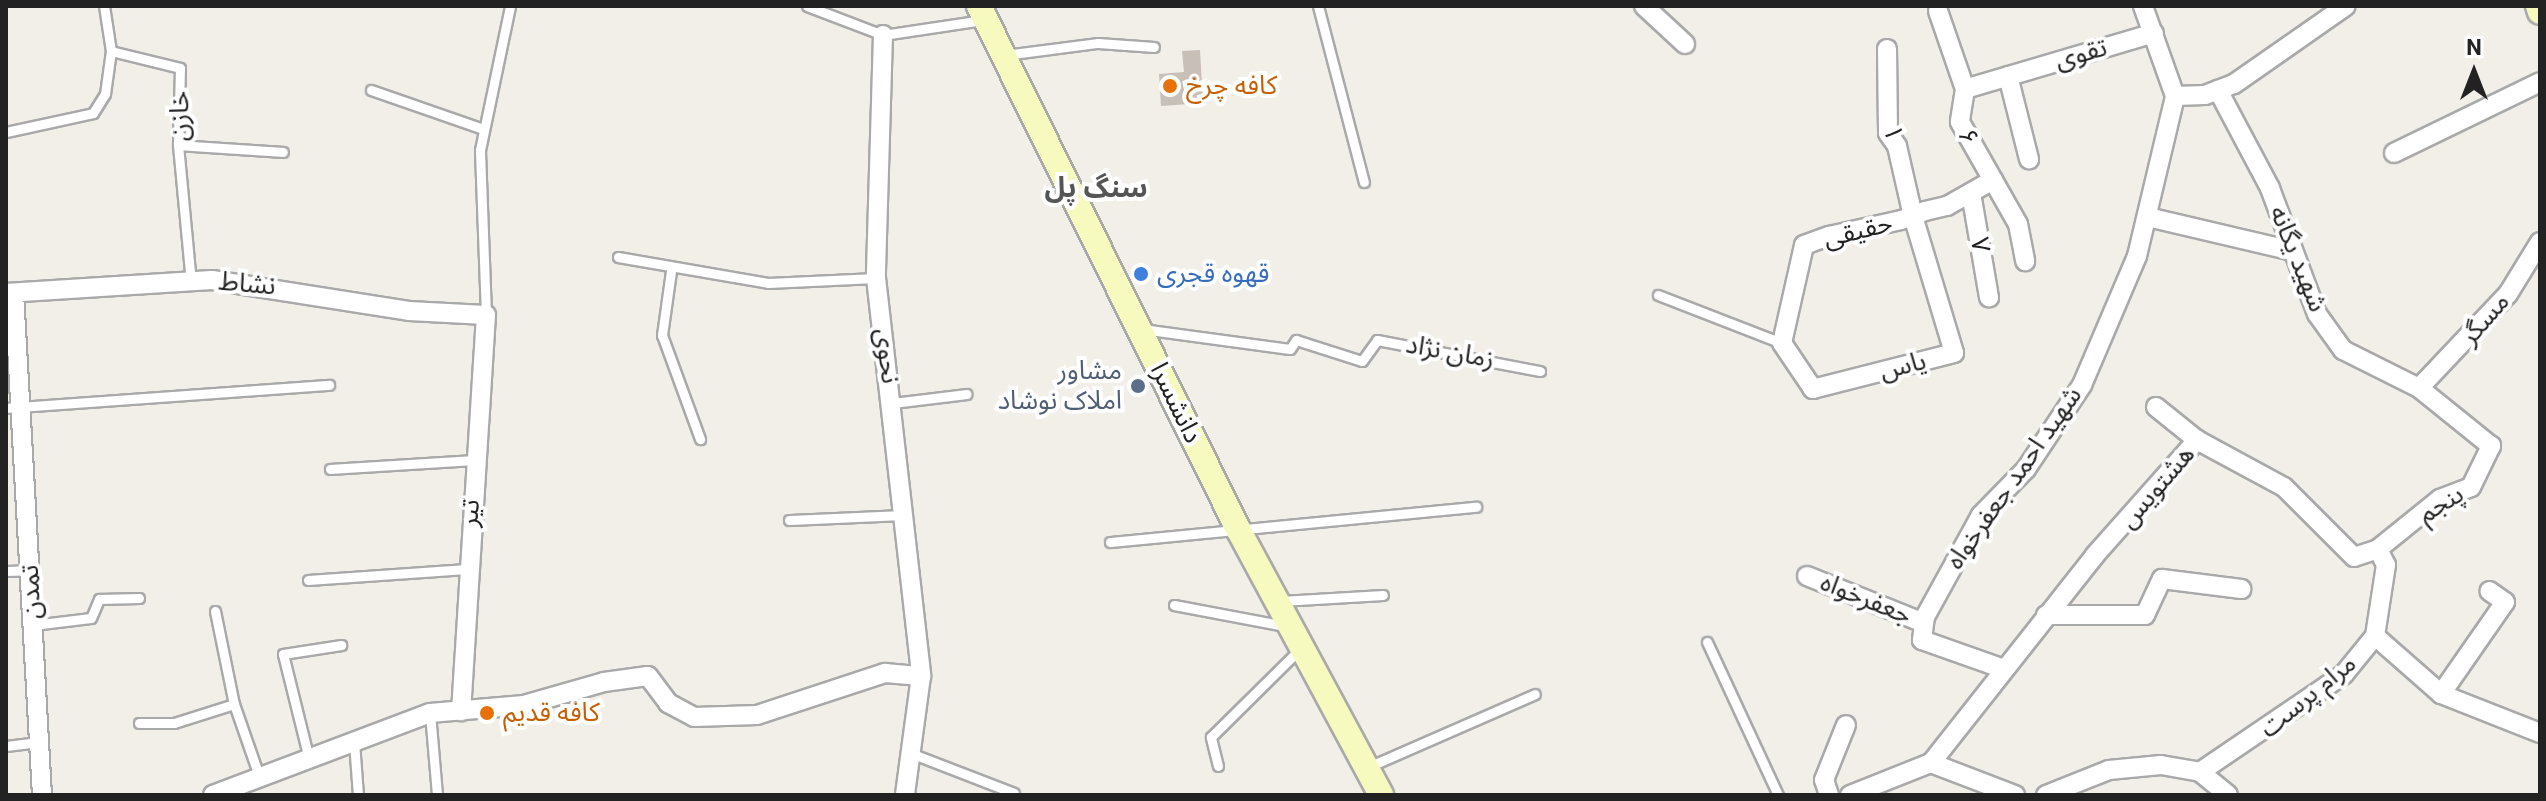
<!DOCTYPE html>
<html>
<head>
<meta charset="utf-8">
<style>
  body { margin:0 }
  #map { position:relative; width:2546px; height:801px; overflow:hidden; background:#f2efe9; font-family:Roboto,"Noto Sans Arabic",sans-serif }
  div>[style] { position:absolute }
  .building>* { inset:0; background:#c7bfb8 }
  .roads { filter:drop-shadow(2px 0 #a9a9a9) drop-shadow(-2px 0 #a9a9a9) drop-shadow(0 2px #a9a9a9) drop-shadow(0 -2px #a9a9a9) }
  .lane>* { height:9px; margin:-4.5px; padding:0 4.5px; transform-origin:4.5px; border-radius:4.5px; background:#fff }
  .street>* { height:18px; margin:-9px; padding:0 9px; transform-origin:9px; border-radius:9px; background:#fff }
  .secondary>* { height:24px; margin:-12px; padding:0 12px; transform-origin:12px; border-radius:12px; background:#f7fabf }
  .dots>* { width:22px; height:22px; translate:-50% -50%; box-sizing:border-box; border:4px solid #fff; border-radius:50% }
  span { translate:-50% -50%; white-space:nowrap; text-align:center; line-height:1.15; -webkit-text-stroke:8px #fff; paint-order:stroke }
  .street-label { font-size:26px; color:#222 }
  .food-label { font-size:26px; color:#c56008 }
  .left { translate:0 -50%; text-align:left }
  .shop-label { font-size:26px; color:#366cbe }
  .service-label { font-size:26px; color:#4e5e75 }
  .right { translate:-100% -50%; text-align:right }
  .neighbourhood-label { font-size:28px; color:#555; font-weight:700 }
  .frame { position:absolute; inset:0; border:8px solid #222; pointer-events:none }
  .north { position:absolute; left:2434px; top:32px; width:80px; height:80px; -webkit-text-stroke:6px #fff; paint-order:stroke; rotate:0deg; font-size:22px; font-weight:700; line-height:32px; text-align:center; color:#222 }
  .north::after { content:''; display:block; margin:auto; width:28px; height:36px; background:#222; clip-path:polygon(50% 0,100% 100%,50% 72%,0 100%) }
</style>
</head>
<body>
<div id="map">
  <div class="building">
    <div style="clip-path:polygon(1200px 50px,1203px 103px,1161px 106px,1159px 74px,1184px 72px,1182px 51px)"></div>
  </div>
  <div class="roads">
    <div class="lane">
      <div style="left:807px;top:6px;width:81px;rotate:20.9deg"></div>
      <div style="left:883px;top:35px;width:101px;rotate:-8.5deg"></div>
      <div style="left:1318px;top:6px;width:182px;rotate:75.4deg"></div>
      <div style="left:111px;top:51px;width:71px;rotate:13.8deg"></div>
      <div style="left:180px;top:68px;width:77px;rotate:91.5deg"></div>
      <div style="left:178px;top:145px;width:138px;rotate:84.6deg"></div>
      <div style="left:1005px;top:55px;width:94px;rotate:-7.4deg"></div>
      <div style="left:1098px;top:43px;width:56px;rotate:4.1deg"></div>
      <div style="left:371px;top:90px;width:119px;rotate:19.2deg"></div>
      <div style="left:6px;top:132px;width:89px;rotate:-12.3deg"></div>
      <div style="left:93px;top:113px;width:22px;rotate:-58deg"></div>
      <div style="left:105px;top:94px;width:43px;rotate:-82.1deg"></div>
      <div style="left:111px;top:51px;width:46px;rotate:-98.8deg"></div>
      <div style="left:178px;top:145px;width:105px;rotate:3.8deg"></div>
      <div style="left:618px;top:257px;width:152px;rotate:9.8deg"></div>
      <div style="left:768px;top:283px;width:108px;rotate:-2.7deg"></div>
      <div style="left:671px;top:271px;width:65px;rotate:98deg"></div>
      <div style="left:662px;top:335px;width:111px;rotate:69.9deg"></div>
      <div style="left:1658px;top:295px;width:133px;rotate:21.2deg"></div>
      <div style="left:486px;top:315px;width:165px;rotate:-92.1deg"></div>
      <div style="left:480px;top:150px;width:147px;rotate:-78.2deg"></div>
      <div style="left:1142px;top:329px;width:149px;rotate:7.7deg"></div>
      <div style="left:1290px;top:349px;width:11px;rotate:-56deg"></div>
      <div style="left:1296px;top:340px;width:69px;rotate:17.7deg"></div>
      <div style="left:1362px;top:361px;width:26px;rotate:-54deg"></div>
      <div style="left:1377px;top:340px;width:166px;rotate:10.8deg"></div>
      <div style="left:893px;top:403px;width:74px;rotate:-7deg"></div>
      <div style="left:6px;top:408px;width:324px;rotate:-4.1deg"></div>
      <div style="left:330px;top:469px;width:144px;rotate:-3.6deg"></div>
      <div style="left:789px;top:520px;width:115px;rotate:-2.5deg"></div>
      <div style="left:1110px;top:542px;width:368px;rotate:-5.5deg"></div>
      <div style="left:6px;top:571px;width:24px;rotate:-2deg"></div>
      <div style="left:308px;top:580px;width:159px;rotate:-4deg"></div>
      <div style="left:1281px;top:601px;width:102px;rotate:-3.4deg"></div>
      <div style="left:1174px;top:605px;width:113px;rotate:10.7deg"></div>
      <div style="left:215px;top:611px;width:95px;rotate:78.5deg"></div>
      <div style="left:234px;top:704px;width:73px;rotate:70.8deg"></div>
      <div style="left:33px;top:625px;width:58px;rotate:-6.9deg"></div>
      <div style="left:91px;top:618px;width:21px;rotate:-67deg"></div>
      <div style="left:99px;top:599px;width:40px;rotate:-1.4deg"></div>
      <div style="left:1707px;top:642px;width:169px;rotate:65.1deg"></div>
      <div style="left:430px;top:713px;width:82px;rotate:85.1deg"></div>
      <div style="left:139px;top:723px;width:35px"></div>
      <div style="left:174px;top:723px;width:63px;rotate:-17.6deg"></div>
      <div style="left:354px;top:742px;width:53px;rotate:85.7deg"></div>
      <div style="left:6px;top:746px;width:33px;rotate:-7deg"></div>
      <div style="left:913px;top:754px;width:108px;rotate:21.1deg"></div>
      <div style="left:308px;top:755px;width:104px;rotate:-103.9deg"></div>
      <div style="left:283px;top:654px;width:59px;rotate:-8.8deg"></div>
      <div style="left:1218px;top:766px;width:30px;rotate:-104deg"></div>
      <div style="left:1211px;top:737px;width:127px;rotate:-44.7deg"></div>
      <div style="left:1368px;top:767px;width:182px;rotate:-23.6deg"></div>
    </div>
    <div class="street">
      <div style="left:1644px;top:6px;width:56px;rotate:42.8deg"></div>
      <div style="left:1938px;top:11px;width:83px;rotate:70.9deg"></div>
      <div style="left:1965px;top:89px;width:197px;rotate:-16.5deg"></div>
      <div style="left:883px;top:35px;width:243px;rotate:91.7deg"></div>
      <div style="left:876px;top:278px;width:401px;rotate:83.5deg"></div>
      <div style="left:921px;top:676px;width:120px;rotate:97.7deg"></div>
      <div style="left:1887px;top:49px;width:84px;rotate:89.3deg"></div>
      <div style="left:1888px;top:133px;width:16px;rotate:55deg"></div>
      <div style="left:1897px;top:146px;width:72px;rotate:77.1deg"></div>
      <div style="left:1913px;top:216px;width:143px;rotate:73.3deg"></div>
      <div style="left:1954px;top:353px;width:146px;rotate:165.7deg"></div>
      <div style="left:1813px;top:389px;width:55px;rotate:-124deg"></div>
      <div style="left:1782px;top:343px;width:100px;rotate:-77.3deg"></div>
      <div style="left:1804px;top:245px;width:27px;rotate:-20deg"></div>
      <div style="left:1829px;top:236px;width:74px;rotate:-12.5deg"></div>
      <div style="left:1901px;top:220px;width:13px;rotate:-18deg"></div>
      <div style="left:1913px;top:216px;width:13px;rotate:-23deg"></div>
      <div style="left:1925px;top:211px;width:23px;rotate:-13deg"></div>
      <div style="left:1947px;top:206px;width:53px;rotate:-29.5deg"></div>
      <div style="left:2008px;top:76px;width:86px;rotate:75.8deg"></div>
      <div style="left:1965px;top:89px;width:33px;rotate:99deg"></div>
      <div style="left:1960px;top:122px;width:117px;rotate:60.4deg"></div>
      <div style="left:2018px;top:224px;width:38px;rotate:79deg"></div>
      <div style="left:2175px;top:96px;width:30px;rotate:-2deg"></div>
      <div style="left:2205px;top:95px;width:31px;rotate:-21deg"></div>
      <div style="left:2234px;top:84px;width:136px;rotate:-34.9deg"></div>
      <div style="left:2394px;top:153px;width:162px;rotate:-25.9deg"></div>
      <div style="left:1971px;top:193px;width:106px;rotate:80.2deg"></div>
      <div style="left:2148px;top:217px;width:145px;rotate:13.2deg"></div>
      <div style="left:6px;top:293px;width:206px;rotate:-3.6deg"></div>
      <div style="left:212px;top:280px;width:199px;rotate:8.9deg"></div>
      <div style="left:409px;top:311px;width:77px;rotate:3deg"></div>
      <div style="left:486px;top:315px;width:397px;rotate:93.6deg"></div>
      <div style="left:14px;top:293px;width:503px;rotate:86.81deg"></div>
      <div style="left:2419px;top:388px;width:129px;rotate:-46.6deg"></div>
      <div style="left:2508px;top:294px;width:61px;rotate:-58.4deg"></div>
      <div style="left:2156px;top:407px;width:53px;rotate:38.8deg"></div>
      <div style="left:2197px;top:440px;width:99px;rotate:28.4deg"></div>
      <div style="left:2284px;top:487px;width:99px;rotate:45deg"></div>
      <div style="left:2354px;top:557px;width:25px;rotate:-18deg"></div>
      <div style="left:2378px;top:549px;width:80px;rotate:-38.9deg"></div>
      <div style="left:2440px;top:499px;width:33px;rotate:-21deg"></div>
      <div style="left:2471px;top:487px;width:46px;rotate:-64deg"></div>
      <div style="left:2491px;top:446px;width:92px;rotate:-141.1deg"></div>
      <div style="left:2419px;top:388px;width:85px;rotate:-153.4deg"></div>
      <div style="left:2343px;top:350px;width:44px;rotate:-125.8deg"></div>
      <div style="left:2317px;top:314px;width:134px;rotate:-110.5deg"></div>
      <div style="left:2270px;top:188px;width:111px;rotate:-118deg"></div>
      <div style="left:1807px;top:576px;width:126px;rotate:21.9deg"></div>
      <div style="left:2046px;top:615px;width:99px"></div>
      <div style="left:2145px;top:615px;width:40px;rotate:-65deg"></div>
      <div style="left:2162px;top:579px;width:80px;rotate:7.2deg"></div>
      <div style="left:2375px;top:636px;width:88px;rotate:41.3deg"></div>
      <div style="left:2441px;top:694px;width:106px;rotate:21.5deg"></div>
      <div style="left:2004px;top:669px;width:87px;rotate:-160.5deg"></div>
      <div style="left:1922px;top:640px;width:23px;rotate:-83deg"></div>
      <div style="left:1925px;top:617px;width:116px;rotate:-61.2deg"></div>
      <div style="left:1981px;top:515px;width:64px;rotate:-45.6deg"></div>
      <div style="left:2026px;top:469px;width:101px;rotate:-56.3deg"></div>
      <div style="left:2082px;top:385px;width:140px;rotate:-66.9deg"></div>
      <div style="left:2137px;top:256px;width:164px;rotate:-76.6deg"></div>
      <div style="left:2175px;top:96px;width:96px;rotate:-109.6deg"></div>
      <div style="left:2441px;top:694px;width:112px;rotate:-55.2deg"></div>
      <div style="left:2505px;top:602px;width:19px;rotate:-145deg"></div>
      <div style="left:1931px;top:763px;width:90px;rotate:20.9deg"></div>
      <div style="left:2200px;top:772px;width:174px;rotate:-34.2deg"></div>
      <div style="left:2344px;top:674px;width:49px;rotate:-50.8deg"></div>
      <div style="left:2375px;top:636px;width:72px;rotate:-81.2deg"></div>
      <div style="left:2386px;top:565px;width:18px;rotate:-117deg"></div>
      <div style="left:213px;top:795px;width:232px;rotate:-20.7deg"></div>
      <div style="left:430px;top:713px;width:94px;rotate:-4.9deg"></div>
      <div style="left:524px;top:705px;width:83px;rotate:-16deg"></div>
      <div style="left:604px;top:682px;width:44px;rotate:-7.8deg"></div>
      <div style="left:648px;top:676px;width:34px;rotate:53deg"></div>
      <div style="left:668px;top:703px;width:30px;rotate:28deg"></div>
      <div style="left:694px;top:717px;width:63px;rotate:-1.8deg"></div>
      <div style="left:757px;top:715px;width:135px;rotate:-18.2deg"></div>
      <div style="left:885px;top:673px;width:36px;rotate:5deg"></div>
      <div style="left:1829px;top:795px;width:16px;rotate:-108deg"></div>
      <div style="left:1824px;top:780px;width:59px;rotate:-68.2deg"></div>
      <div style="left:1850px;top:795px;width:87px;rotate:-21.6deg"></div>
      <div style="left:1931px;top:763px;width:265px;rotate:-51.7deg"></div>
      <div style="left:2095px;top:555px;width:154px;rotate:-48.4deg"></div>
      <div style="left:2046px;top:795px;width:68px;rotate:-21.6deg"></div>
      <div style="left:2109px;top:770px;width:52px;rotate:-5.5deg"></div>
      <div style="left:2161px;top:765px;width:40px;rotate:10deg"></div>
      <div style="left:2200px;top:772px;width:36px;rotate:39deg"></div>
    </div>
    <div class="secondary">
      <div style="left:979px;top:6px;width:584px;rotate:63.65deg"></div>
      <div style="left:1238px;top:529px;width:302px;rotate:61.7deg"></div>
      <div style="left:2538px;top:6px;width:6px;rotate:72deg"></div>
    </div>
  </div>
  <div class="dots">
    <div style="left:1170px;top:86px;background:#e8710a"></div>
    <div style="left:1141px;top:274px;background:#3f7fe0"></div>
    <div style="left:1138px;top:386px;background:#5c6f8a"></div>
    <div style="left:487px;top:713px;background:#e8710a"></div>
  </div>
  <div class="street-label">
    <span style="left:2081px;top:54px;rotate:-16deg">تقوی</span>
    <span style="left:180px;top:116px;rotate:-89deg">خازن</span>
    <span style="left:1893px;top:133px;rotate:74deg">۱</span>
    <span style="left:1968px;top:137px;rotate:66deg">۶</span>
    <span style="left:1858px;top:231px;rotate:-14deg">حقیقی</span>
    <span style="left:1980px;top:245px;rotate:80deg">۷</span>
    <span style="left:2298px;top:259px;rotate:68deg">شهید یگانه</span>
    <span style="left:247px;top:284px;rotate:5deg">نشاط</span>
    <span style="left:2485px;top:319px;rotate:-49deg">مسگر</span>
    <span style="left:1450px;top:352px;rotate:10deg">زمان نژاد</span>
    <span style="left:887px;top:356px;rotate:83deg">نحوی</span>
    <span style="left:1903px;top:366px;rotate:-14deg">یاس</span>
    <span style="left:1176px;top:403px;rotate:64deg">دانشسرا</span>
    <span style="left:2014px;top:478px;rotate:-55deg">شهید احمد جعفرخواه</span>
    <span style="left:2157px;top:487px;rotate:-49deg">هشتویس</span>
    <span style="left:2441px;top:504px;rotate:-31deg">پنجم</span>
    <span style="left:470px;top:513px;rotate:-86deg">تیر</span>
    <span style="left:31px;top:592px;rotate:-93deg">تمدن</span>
    <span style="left:1866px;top:599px;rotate:22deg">جعفرخواه</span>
    <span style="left:2308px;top:696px;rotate:-39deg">مرام پرست</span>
  </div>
  <div class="food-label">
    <span class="left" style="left:1186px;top:86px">کافه چرخ</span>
    <span class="left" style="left:503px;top:713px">کافه قدیم</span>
  </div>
  <div class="shop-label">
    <span class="left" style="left:1157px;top:274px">قهوه قجری</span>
  </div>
  <div class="service-label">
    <span class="right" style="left:1122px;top:386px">مشاور<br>املاک نوشاد</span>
  </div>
  <div class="neighbourhood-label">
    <span style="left:1096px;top:188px">سنگ پل</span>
  </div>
  <div class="frame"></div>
  <div class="north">N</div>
</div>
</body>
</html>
